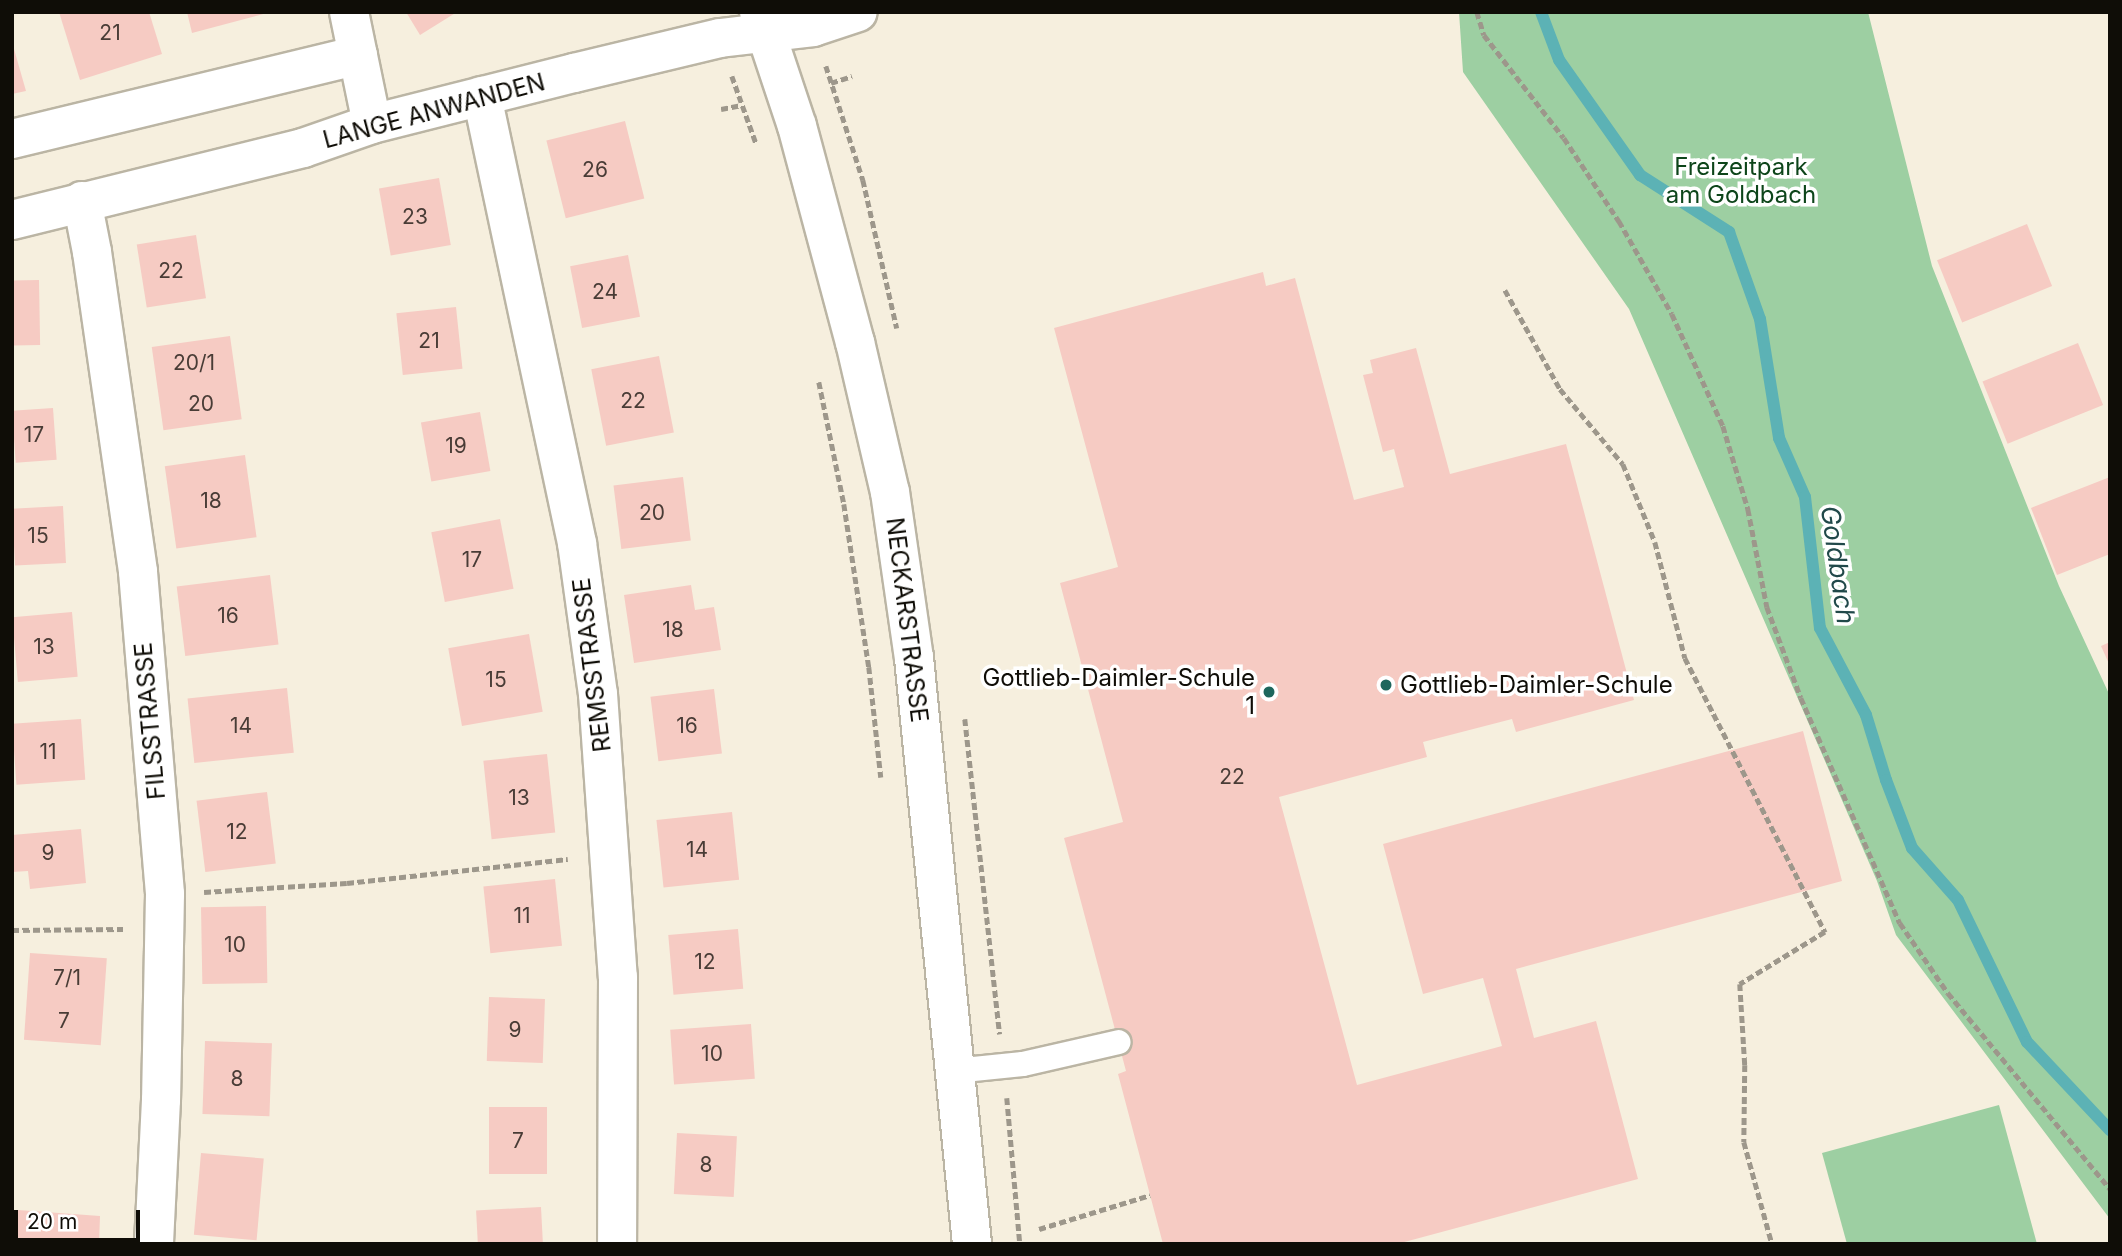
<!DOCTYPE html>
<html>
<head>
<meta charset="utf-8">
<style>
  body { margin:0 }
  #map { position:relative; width:2122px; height:1256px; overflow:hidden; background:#f6efde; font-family:Inter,sans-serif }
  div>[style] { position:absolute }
  .green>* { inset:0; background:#9dcfa2 }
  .stream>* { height:12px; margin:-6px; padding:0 6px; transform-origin:6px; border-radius:6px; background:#5cb2b5 }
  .building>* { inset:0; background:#f6cbc3; transform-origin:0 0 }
  .path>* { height:4.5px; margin-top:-2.25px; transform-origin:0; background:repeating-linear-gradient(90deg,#9d978b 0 7px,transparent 0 10.5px) }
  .roads { filter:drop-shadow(2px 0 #bbb5a4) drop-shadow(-2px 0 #bbb5a4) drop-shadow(0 2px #bbb5a4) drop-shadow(0 -2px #bbb5a4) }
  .lane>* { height:24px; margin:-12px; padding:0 12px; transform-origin:12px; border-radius:12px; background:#fff }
  .street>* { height:38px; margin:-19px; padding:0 19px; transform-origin:19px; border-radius:19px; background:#fff }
  .primary>* { height:38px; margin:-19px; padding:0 19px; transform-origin:19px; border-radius:19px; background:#fff }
  .dots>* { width:19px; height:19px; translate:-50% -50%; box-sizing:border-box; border:4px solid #fff; border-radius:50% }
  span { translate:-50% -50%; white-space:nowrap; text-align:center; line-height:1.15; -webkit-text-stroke:7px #fff; paint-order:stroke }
  .number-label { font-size:21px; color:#493c36 }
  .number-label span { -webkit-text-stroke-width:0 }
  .street-label { font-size:24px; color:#0f0d07 }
  .park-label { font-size:24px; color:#0d451a }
  .poi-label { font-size:24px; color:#0f0d07 }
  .right { translate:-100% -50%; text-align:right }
  .left { translate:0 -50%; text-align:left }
  .water-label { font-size:26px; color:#21494a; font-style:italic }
  .frame { position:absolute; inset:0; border:14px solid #0f0d07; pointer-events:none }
  .scale { position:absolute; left:14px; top:1210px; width:126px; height:32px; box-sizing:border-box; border:4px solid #0f0d07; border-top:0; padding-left:9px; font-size:21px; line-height:24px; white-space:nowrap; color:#0f0d07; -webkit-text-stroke:5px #fff; paint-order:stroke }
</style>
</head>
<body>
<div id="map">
  <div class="green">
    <div style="clip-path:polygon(1459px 12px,1868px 12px,1932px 266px,2059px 586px,2110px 696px,2110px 1219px,1896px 935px,1877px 881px,1629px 309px,1463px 72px)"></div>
    <div style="clip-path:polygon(1999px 1105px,2037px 1244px,1847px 1244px,1822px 1153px)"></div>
  </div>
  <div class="stream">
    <div style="left:1541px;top:12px;width:51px;rotate:69.4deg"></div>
    <div style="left:1559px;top:60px;width:141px;rotate:54.8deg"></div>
    <div style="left:1640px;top:175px;width:106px;rotate:32.6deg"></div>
    <div style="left:1729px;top:232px;width:92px;rotate:70.4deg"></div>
    <div style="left:1760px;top:319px;width:121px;rotate:80.9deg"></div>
    <div style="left:1779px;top:438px;width:64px;rotate:66.2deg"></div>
    <div style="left:1805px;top:497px;width:132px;rotate:83.5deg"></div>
    <div style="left:1820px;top:628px;width:98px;rotate:62.1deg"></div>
    <div style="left:1866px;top:715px;width:68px;rotate:72.9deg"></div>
    <div style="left:1886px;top:780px;width:73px;rotate:69.1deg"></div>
    <div style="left:1912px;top:848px;width:69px;rotate:48.5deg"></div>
    <div style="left:1958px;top:900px;width:158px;rotate:64.1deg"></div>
    <div style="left:2027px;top:1042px;width:121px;rotate:46.7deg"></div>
  </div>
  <div class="building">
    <div style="clip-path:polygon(59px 12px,149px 12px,162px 54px,80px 80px)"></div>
    <div style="clip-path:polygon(187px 12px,267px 12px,267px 13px,192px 33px)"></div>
    <div style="clip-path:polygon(406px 12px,457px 12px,420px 35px)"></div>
    <div style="clip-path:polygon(12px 42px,26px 91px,12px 94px)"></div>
    <div style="left:625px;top:121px;width:80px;height:81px;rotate:76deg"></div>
    <div style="left:439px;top:178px;width:68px;height:61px;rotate:80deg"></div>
    <div style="left:2027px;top:224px;width:67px;height:97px;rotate:68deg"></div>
    <div style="left:196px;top:235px;width:64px;height:60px;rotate:81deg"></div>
    <div style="left:628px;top:255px;width:63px;height:59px;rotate:79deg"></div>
    <div style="clip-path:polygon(1263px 272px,1266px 286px,1295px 278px,1354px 500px,1404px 487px,1394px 449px,1383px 452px,1363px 375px,1373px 373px,1370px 360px,1416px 348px,1450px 474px,1566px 444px,1634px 700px,1516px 732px,1512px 719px,1423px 742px,1427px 757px,1279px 797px,1357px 1085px,1502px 1046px,1483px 978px,1423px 994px,1383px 844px,1803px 731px,1842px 881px,1516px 969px,1534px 1038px,1596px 1021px,1638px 1179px,1397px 1244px,1163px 1244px,1118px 1074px,1126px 1071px,1064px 838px,1123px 822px,1060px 583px,1118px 567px,1054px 328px)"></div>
    <div style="left:39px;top:280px;width:65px;height:27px;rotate:89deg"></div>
    <div style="left:456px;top:307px;width:62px;height:60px;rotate:84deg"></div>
    <div style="left:230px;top:336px;width:84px;height:79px;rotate:82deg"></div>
    <div style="left:2078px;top:343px;width:67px;height:103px;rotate:68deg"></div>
    <div style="left:659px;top:356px;width:78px;height:69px;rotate:79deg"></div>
    <div style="left:53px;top:408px;width:52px;height:41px;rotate:86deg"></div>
    <div style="left:480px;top:412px;width:60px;height:60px;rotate:80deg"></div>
    <div style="left:245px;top:455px;width:83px;height:81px;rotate:82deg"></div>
    <div style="left:683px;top:477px;width:64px;height:70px;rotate:83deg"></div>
    <div style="clip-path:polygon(2110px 477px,2110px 554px,2057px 575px,2031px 508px)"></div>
    <div style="left:63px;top:506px;width:57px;height:51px;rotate:87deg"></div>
    <div style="left:500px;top:519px;width:71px;height:70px;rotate:79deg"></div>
    <div style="left:270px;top:575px;width:70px;height:94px;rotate:83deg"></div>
    <div style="clip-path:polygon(691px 585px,695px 610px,714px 607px,721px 650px,634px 663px,624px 595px)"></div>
    <div style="left:72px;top:612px;width:65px;height:60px;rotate:85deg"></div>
    <div style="left:529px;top:634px;width:79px;height:82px;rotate:80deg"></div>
    <div style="clip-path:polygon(2110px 642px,2110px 666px,2101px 646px)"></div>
    <div style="left:287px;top:688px;width:65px;height:100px;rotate:84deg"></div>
    <div style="left:714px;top:689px;width:65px;height:64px;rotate:83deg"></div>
    <div style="left:81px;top:719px;width:61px;height:69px;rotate:86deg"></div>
    <div style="left:547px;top:754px;width:79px;height:64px;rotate:84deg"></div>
    <div style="left:267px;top:792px;width:72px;height:71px;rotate:83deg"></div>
    <div style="left:732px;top:812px;width:68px;height:76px;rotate:84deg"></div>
    <div style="clip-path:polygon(81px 829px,86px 883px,30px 889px,28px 871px,12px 872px,12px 835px)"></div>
    <div style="left:555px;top:879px;width:67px;height:72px;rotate:84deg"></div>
    <div style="left:266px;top:906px;width:77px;height:65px;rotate:89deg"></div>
    <div style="left:738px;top:929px;width:60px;height:70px;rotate:85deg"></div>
    <div style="left:30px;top:953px;width:77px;height:87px;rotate:4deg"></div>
    <div style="left:489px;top:997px;width:56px;height:64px;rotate:2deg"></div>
    <div style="left:751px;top:1024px;width:55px;height:81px;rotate:86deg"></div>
    <div style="left:205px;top:1041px;width:67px;height:73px;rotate:2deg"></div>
    <div style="left:489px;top:1107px;width:58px;height:67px"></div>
    <div style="left:677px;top:1133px;width:60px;height:61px;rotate:3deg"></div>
    <div style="left:201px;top:1153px;width:63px;height:82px;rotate:5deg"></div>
    <div style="left:541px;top:1207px;width:37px;height:65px;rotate:87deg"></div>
    <div style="clip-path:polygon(18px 1210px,100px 1216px,99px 1244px,16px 1244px)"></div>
  </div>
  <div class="path">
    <div style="left:1477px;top:12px;width:24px;rotate:73deg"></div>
    <div style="left:1484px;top:35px;width:130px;rotate:52.2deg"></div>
    <div style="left:1564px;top:138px;width:100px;rotate:56.5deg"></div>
    <div style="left:1619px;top:221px;width:107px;rotate:60.3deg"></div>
    <div style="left:1672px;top:314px;width:123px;rotate:65.5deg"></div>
    <div style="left:1723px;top:426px;width:87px;rotate:73.2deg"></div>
    <div style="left:1748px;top:509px;width:100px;rotate:79deg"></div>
    <div style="left:1767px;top:607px;width:97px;rotate:69.5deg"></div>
    <div style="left:1801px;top:698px;width:246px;rotate:66.3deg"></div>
    <div style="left:1900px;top:923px;width:85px;rotate:55.6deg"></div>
    <div style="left:1948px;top:993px;width:254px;rotate:50.4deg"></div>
    <div style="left:826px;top:66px;width:120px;rotate:72deg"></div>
    <div style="left:863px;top:180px;width:152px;rotate:77.1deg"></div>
    <div style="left:732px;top:76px;width:71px;rotate:70.3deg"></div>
    <div style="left:831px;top:83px;width:22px;rotate:-18deg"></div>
    <div style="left:721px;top:109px;width:20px;rotate:-11deg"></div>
    <div style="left:1505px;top:290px;width:113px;rotate:60.9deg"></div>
    <div style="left:1560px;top:389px;width:98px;rotate:50deg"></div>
    <div style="left:1623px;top:464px;width:84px;rotate:67.7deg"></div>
    <div style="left:1655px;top:542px;width:120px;rotate:75.5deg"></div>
    <div style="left:1685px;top:658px;width:308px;rotate:62.9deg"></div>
    <div style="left:1825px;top:932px;width:100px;rotate:148.5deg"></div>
    <div style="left:1740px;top:984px;width:81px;rotate:86.5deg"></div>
    <div style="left:1745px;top:1065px;width:77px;rotate:90.7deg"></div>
    <div style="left:1744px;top:1142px;width:106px;rotate:74.6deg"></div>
    <div style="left:819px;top:382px;width:125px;rotate:78.4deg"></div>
    <div style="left:844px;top:504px;width:165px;rotate:81.3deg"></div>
    <div style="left:869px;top:667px;width:111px;rotate:83.8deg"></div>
    <div style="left:965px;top:719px;width:317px;rotate:83.7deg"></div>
    <div style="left:204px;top:892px;width:143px;rotate:-3.6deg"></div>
    <div style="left:347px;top:883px;width:222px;rotate:-6.2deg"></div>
    <div style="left:12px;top:930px;width:111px;rotate:-0.5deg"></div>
    <div style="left:1007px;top:1098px;width:147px;rotate:84.9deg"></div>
    <div style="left:1039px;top:1229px;width:116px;rotate:-17deg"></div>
  </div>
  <div class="roads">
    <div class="lane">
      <div style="left:954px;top:1071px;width:69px;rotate:-5.8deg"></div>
      <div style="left:1023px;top:1064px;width:98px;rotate:-12.9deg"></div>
    </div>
    <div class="street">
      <div style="left:349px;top:12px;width:114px;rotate:78.4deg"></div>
      <div style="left:482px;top:96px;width:457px;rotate:78deg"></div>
      <div style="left:577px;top:543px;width:152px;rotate:82.1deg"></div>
      <div style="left:598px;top:694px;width:284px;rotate:86deg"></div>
      <div style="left:618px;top:977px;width:267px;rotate:90.2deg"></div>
      <div style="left:12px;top:139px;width:356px;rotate:-13.6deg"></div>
      <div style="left:82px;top:201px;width:52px;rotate:78.9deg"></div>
      <div style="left:92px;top:252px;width:323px;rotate:81.8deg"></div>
      <div style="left:138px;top:572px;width:323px;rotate:85.2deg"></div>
      <div style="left:165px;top:894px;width:206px;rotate:91.1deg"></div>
      <div style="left:161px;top:1100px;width:144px;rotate:92.8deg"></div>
      <div style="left:12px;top:220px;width:300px;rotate:-13.9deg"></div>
      <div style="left:303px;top:148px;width:73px;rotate:-19.2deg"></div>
      <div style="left:372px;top:124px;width:208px;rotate:-14.2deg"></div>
      <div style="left:574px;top:73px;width:150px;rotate:-13.5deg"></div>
      <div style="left:720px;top:38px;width:94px;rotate:-6.7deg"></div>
      <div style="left:813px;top:27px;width:47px;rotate:-18.4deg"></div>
    </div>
    <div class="primary">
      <div style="left:759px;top:12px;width:120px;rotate:71.6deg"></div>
      <div style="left:797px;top:126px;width:224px;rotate:75deg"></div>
      <div style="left:855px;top:342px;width:154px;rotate:76.9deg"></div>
      <div style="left:890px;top:492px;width:168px;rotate:81.8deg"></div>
      <div style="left:914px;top:658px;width:589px;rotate:84.35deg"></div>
    </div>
  </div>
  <div class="dots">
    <div style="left:1386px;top:685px;background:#1d665c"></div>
    <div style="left:1269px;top:692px;background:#1d665c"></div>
  </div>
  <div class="number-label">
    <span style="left:110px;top:33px">21</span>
    <span style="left:595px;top:170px">26</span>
    <span style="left:415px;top:217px">23</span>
    <span style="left:171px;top:271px">22</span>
    <span style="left:605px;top:292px">24</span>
    <span style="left:429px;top:341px">21</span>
    <span style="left:194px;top:363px">20/1</span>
    <span style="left:633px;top:401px">22</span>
    <span style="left:201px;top:404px">20</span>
    <span style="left:34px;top:435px">17</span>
    <span style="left:456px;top:446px">19</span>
    <span style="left:211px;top:501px">18</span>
    <span style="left:652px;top:513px">20</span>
    <span style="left:38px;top:536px">15</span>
    <span style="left:472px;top:560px">17</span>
    <span style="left:228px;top:616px">16</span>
    <span style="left:673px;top:630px">18</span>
    <span style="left:44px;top:647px">13</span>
    <span style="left:496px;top:680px">15</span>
    <span style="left:241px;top:726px">14</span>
    <span style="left:687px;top:726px">16</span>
    <span style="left:48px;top:752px">11</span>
    <span style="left:1232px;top:777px">22</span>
    <span style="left:519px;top:798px">13</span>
    <span style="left:237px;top:832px">12</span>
    <span style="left:697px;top:850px">14</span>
    <span style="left:48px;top:853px">9</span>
    <span style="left:522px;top:916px">11</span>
    <span style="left:235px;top:945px">10</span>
    <span style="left:705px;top:962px">12</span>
    <span style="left:67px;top:978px">7/1</span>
    <span style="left:64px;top:1021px">7</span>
    <span style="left:515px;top:1030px">9</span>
    <span style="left:712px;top:1054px">10</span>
    <span style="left:237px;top:1079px">8</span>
    <span style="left:518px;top:1141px">7</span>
    <span style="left:706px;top:1165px">8</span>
  </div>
  <div class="street-label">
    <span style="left:434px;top:111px;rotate:-15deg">LANGE ANWANDEN</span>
    <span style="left:907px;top:620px;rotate:83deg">NECKARSTRASSE</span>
    <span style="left:592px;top:665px;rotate:-97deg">REMSSTRASSE</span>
    <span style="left:150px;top:721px;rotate:-95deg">FILSSTRASSE</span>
  </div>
  <div class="park-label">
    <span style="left:1741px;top:181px">Freizeitpark<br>am Goldbach</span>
  </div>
  <div class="poi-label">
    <span class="right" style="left:1255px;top:692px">Gottlieb-Daimler-Schule<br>1</span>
    <span class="left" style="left:1400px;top:685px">Gottlieb-Daimler-Schule</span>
  </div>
  <div class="water-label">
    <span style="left:1838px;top:565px;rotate:82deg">Goldbach</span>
  </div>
  <div class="frame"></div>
  <div class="scale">20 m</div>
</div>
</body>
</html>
